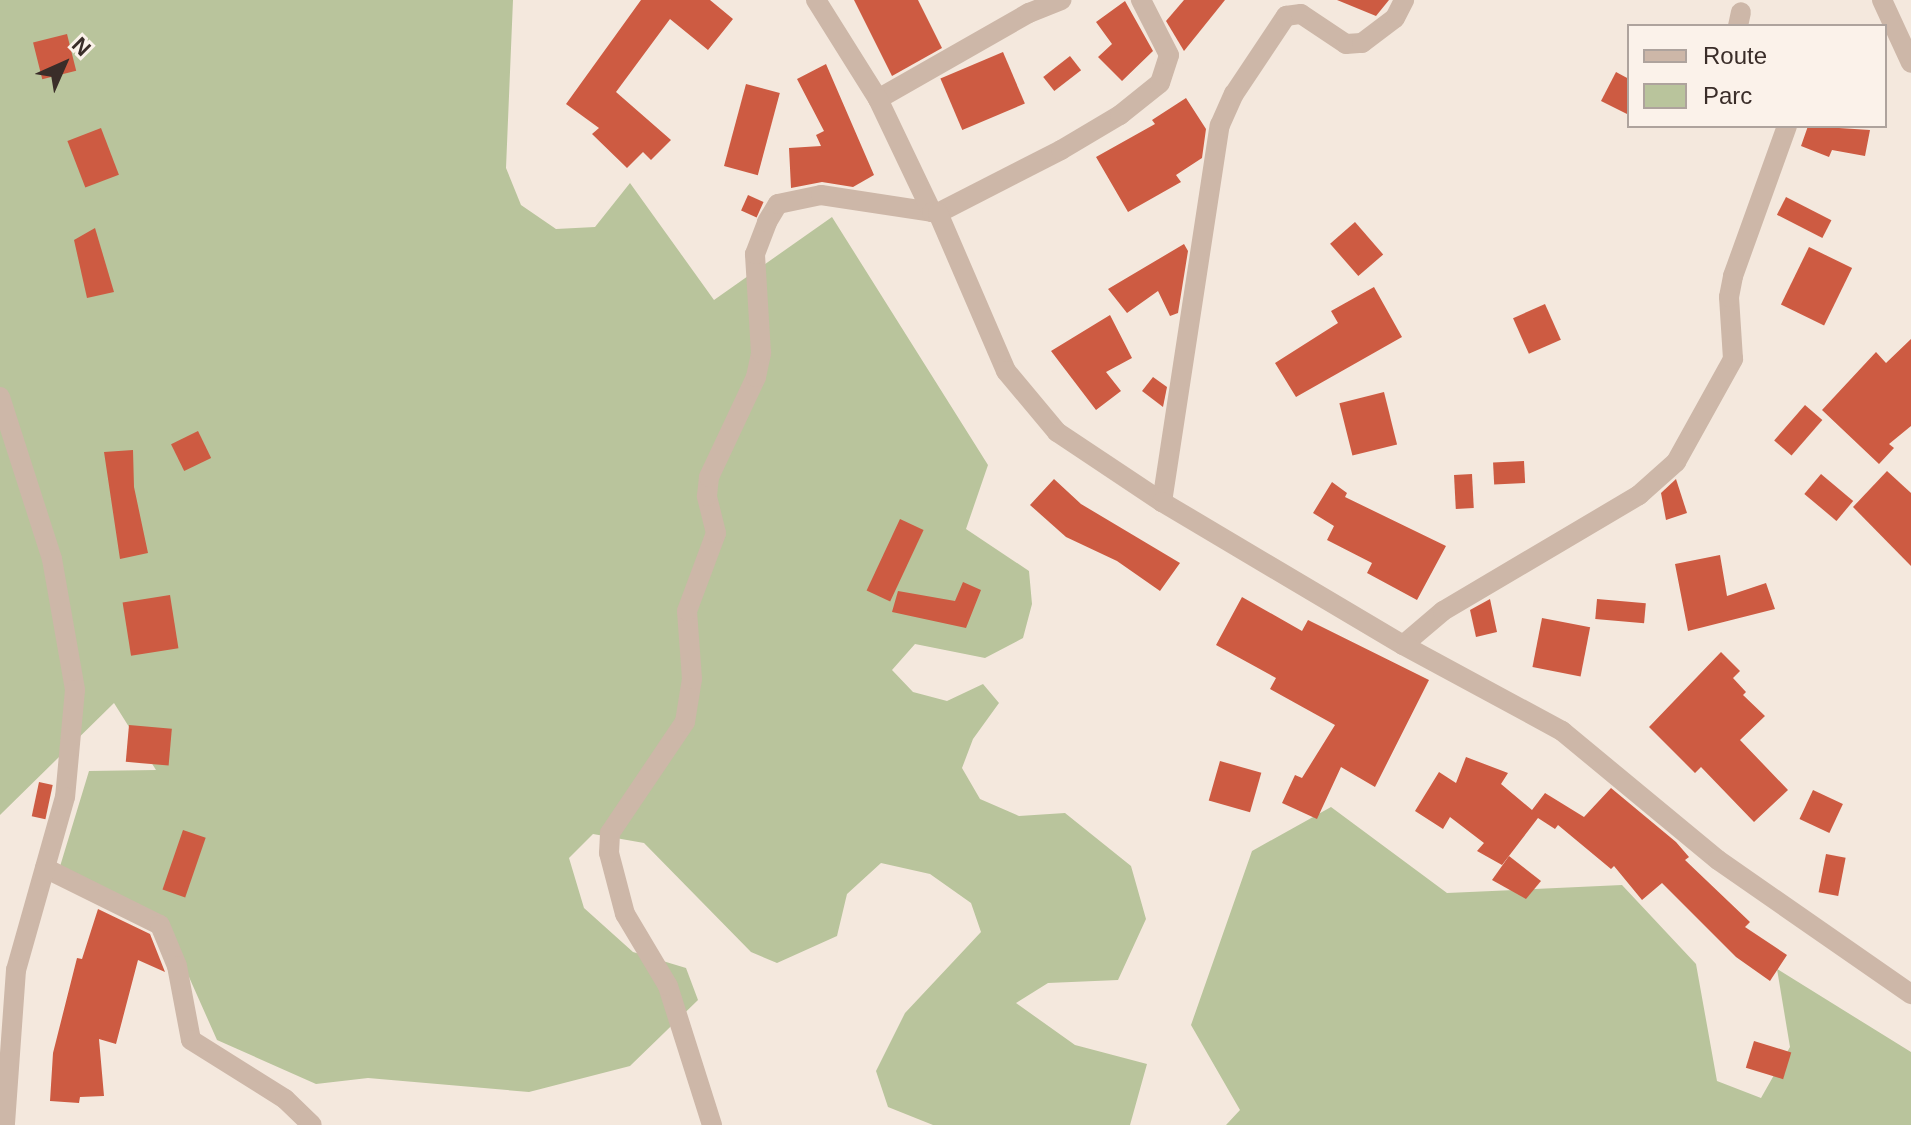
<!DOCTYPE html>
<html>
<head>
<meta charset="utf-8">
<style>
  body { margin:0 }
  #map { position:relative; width:1911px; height:1125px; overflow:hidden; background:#f4e8dd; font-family:Helvetica,sans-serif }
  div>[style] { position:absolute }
  .green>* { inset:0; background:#b9c49c }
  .building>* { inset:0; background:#cd5b42; transform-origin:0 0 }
  .minor>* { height:20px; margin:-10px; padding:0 10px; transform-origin:10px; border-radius:10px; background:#cdb7a8 }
  .tertiary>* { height:20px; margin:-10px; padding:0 10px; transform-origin:10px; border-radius:10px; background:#cdb7a8 }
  span { translate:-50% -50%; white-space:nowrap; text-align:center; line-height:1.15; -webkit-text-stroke:8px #fbf2ea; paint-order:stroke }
  .legend { position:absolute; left:1627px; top:24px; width:260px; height:104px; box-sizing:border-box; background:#fbf2ea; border:2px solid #aea39d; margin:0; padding:10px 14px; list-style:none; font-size:24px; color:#3a2d29 }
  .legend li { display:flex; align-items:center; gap:16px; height:40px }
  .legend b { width:40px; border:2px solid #aea39d }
  .north { position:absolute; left:24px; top:24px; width:80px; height:80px; -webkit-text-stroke:6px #fbf2ea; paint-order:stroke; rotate:45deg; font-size:22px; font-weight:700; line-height:32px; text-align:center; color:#3a2d29 }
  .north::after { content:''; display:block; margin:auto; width:28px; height:36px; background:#3a2d29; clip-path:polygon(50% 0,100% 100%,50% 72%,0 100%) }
</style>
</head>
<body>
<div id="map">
  <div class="green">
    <div style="clip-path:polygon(0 0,513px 0,506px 168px,521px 205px,556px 229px,595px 227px,630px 183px,714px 300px,832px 217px,988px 465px,966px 529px,1029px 571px,1032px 604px,1023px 638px,985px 658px,915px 644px,892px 670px,913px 692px,947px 701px,983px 684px,999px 703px,973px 739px,962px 768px,980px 799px,1019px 816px,1065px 813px,1131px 866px,1146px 919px,1118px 980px,1048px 983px,1016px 1003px,1075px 1045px,1147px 1064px,1130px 1125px,933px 1125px,888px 1107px,876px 1071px,905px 1013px,981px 932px,971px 903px,930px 874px,881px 863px,847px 894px,837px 936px,777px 963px,751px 952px,644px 843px,593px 834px,569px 858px,584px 908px,633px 952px,686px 968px,698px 1000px,630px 1066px,529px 1092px,368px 1078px,316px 1084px,217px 1040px,169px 932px,58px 873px,89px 771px,156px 770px,114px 703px,0 815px)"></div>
    <div style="clip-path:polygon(1331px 807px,1447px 893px,1622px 885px,1696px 964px,1717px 1081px,1761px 1098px,1790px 1047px,1777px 969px,1911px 1052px,1911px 1125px,1226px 1125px,1240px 1110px,1191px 1025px,1252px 851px)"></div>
  </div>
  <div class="building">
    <div style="clip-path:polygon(641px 0,710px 0,733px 19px,708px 50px,670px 19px,616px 92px,671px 140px,651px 160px,643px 152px,627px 168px,592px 134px,599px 128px,566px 104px)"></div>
    <div style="clip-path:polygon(854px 0,918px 0,942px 48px,892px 76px)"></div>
    <div style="clip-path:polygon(1184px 0,1225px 0,1184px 51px,1166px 21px)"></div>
    <div style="clip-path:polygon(1337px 0,1389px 0,1376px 16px)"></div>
    <div style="clip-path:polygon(1125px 1px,1153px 51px,1122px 81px,1098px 57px,1112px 44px,1096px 22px)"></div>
    <div style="left:67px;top:34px;width:38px;height:35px;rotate:76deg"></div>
    <div style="left:1003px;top:52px;width:56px;height:68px;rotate:67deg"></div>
    <div style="left:1070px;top:56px;width:18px;height:34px;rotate:52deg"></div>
    <div style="clip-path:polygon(826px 64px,874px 175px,853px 187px,822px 182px,791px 188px,789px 148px,821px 146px,816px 135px,824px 131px,797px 79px)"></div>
    <div style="clip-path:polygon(1616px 72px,1629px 79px,1629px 115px,1601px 101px)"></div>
    <div style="left:746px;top:84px;width:35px;height:85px;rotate:15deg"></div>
    <div style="clip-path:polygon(1186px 98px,1206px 129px,1202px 158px,1176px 175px,1181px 182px,1128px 212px,1096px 157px,1155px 124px,1152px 120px)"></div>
    <div style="clip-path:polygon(1808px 126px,1870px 130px,1865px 156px,1832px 150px,1829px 157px,1801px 146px)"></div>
    <div style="left:101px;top:128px;width:50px;height:36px;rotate:69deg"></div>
    <div style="left:748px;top:195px;width:17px;height:17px;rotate:24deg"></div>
    <div style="left:1786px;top:197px;width:51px;height:20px;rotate:27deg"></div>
    <div style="left:1355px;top:222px;width:43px;height:33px;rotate:49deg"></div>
    <div style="clip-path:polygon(95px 228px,114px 292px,87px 298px,74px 240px)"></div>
    <div style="clip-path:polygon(1184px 244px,1188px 251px,1178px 313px,1170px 316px,1158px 291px,1127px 313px,1108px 289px)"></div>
    <div style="left:1809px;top:247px;width:48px;height:64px;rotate:26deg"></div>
    <div style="clip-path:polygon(1374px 287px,1402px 337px,1296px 397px,1275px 363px,1338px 323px,1331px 311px)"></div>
    <div style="left:1545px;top:304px;width:39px;height:35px;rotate:66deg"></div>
    <div style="clip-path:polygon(1110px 315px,1132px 358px,1106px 372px,1121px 391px,1096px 410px,1051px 351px)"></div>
    <div style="clip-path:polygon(1911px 339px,1911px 426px,1889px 444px,1894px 448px,1879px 464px,1822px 410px,1876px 352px,1886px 363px)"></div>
    <div style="clip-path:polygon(1153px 377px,1167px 387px,1163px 407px,1142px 391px)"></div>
    <div style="left:1384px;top:392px;width:54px;height:46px;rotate:76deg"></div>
    <div style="left:1805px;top:405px;width:23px;height:47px;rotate:41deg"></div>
    <div style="left:198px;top:431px;width:30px;height:30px;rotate:64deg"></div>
    <div style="clip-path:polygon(133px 450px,134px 487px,148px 553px,120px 559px,104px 452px)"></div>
    <div style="left:1524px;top:461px;width:22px;height:31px;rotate:87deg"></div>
    <div style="clip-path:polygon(1887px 471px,1911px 493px,1911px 566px,1853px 507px)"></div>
    <div style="left:1472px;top:474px;width:34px;height:18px;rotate:87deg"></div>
    <div style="left:1821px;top:474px;width:42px;height:26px;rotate:40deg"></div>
    <div style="clip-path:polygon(1054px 479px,1081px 504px,1180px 563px,1160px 591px,1117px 561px,1066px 537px,1030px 505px)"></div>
    <div style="clip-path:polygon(1676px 479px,1687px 513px,1666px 520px,1661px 493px)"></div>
    <div style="clip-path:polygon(1332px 482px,1347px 493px,1345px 497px,1446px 546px,1417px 600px,1367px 573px,1372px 563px,1327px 540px,1334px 526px,1313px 513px)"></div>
    <div style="left:900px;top:519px;width:26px;height:79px;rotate:25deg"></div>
    <div style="clip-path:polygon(1720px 555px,1727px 596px,1766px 583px,1775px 609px,1688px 631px,1675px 564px)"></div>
    <div style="clip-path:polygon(963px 582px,981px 590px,966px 628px,892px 612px,898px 591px,955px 601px)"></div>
    <div style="left:170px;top:595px;width:54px;height:48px;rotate:81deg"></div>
    <div style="clip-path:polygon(1242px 597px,1302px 631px,1308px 620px,1429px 680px,1375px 787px,1341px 767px,1317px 819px,1282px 803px,1295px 775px,1302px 778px,1335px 725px,1270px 689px,1276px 678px,1216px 645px)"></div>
    <div style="clip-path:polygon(1490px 599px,1497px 632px,1476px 637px,1470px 610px)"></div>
    <div style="left:1597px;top:599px;width:49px;height:20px;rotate:5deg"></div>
    <div style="left:1542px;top:618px;width:49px;height:50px;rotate:11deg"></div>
    <div style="clip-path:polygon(1721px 652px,1740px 671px,1733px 678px,1746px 692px,1743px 695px,1765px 716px,1740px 740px,1788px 790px,1754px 822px,1701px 767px,1695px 773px,1649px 727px)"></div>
    <div style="left:129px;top:725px;width:43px;height:37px;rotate:5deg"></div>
    <div style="clip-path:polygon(1466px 757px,1508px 773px,1501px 784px,1532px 810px,1545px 793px,1584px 817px,1611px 788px,1676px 842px,1689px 857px,1685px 860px,1750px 922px,1745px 927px,1787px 955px,1770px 981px,1736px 957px,1662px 883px,1642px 900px,1614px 866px,1611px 869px,1558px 825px,1555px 829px,1538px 818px,1502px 865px,1477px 851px,1484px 843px,1450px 817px,1443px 829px,1415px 811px,1439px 772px,1456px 783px)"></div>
    <div style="left:1220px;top:761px;width:43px;height:41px;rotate:16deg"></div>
    <div style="left:39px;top:782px;width:14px;height:35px;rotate:12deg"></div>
    <div style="left:1813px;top:790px;width:33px;height:32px;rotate:25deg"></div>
    <div style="left:183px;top:830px;width:24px;height:63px;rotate:19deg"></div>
    <div style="left:1826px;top:854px;width:20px;height:39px;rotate:11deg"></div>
    <div style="clip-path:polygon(1509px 856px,1541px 881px,1526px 899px,1492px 880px)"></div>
    <div style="clip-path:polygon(98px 909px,150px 934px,165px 972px,138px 960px,116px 1044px,99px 1039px,104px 1096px,80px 1097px,79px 1103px,50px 1101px,53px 1053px,77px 958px,82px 959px)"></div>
    <div style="left:1754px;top:1041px;width:39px;height:28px;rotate:17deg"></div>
  </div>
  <div class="minor">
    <div style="left:1882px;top:0;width:69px;rotate:65.3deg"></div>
    <div style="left:1738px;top:26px;width:14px;rotate:-78deg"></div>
    <div style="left:878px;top:99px;width:174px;rotate:-29.7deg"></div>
    <div style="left:1029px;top:13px;width:35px;rotate:-22deg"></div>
    <div style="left:938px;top:213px;width:138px;rotate:-27.1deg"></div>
    <div style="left:1061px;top:150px;width:69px;rotate:-30.7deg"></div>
    <div style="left:1120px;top:115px;width:51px;rotate:-38.7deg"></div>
    <div style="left:1160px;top:83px;width:29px;rotate:-72deg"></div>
    <div style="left:1169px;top:55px;width:62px;rotate:-117deg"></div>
    <div style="left:1162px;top:502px;width:381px;rotate:-81.3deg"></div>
    <div style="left:1220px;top:125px;width:34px;rotate:-66deg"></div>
    <div style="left:1234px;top:94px;width:94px;rotate:-56.3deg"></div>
    <div style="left:1286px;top:16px;width:15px;rotate:-8deg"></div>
    <div style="left:1301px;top:14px;width:54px;rotate:33.7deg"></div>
    <div style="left:1346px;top:44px;width:16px;rotate:-4deg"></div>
    <div style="left:1362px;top:43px;width:41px;rotate:-37.1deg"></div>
    <div style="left:1395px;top:18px;width:20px;rotate:-63deg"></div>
    <div style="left:1403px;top:645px;width:52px;rotate:-40.4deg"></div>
    <div style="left:1443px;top:611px;width:228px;rotate:-30.6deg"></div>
    <div style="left:1639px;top:495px;width:50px;rotate:-41.7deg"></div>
    <div style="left:1676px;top:462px;width:118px;rotate:-61deg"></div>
    <div style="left:1733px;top:359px;width:62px;rotate:-93.7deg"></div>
    <div style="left:1729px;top:297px;width:21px;rotate:-79deg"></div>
    <div style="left:1733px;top:276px;width:159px;rotate:-70.2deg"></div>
    <div style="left:45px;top:868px;width:128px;rotate:26.4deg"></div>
    <div style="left:160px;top:925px;width:44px;rotate:67.5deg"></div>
    <div style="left:177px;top:966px;width:75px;rotate:79.3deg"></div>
    <div style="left:191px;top:1040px;width:111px;rotate:32.1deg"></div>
    <div style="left:285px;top:1099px;width:37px;rotate:44deg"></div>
    <div style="left:712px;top:1125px;width:146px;rotate:-107.6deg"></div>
    <div style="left:668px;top:986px;width:84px;rotate:-120.8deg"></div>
    <div style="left:625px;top:914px;width:63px;rotate:-104.7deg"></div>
    <div style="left:609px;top:853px;width:20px;rotate:-87deg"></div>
    <div style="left:610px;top:833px;width:134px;rotate:-56deg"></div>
    <div style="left:685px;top:722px;width:44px;rotate:-80.8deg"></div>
    <div style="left:692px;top:679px;width:68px;rotate:-94.2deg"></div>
    <div style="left:687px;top:611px;width:83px;rotate:-69.6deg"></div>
    <div style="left:716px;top:533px;width:38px;rotate:-104deg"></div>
    <div style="left:707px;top:496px;width:19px;rotate:-84deg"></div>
    <div style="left:709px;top:477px;width:110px;rotate:-64.8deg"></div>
    <div style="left:756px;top:377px;width:25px;rotate:-78deg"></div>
    <div style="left:761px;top:353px;width:99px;rotate:-93.5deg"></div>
    <div style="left:755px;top:254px;width:34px;rotate:-69deg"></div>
    <div style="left:767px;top:222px;width:21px;rotate:-59deg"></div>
    <div style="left:778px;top:204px;width:44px;rotate:-11.8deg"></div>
    <div style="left:821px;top:195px;width:112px;rotate:8.7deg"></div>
  </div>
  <div class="tertiary">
    <div style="left:816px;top:0;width:117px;rotate:57.9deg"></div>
    <div style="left:878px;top:99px;width:125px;rotate:64.5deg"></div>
    <div style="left:932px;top:212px;width:6px;rotate:9deg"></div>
    <div style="left:938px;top:213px;width:172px;rotate:66.7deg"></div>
    <div style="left:1006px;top:371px;width:80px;rotate:50.1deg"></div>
    <div style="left:1057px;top:432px;width:126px;rotate:33.7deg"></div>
    <div style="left:1162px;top:502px;width:280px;rotate:30.7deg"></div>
    <div style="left:1403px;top:645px;width:181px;rotate:28.4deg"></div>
    <div style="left:1562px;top:731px;width:202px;rotate:39.6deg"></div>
    <div style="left:1718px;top:860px;width:235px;rotate:34.8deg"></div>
    <div style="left:0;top:397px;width:170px;rotate:72.2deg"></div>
    <div style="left:52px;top:559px;width:133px;rotate:80deg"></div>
    <div style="left:75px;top:690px;width:107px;rotate:95.3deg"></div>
    <div style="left:65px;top:797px;width:180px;rotate:105.8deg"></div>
    <div style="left:16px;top:970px;width:155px;rotate:94.1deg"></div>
  </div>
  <ul class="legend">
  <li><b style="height:10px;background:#cdb7a8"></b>Route</li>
  <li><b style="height:22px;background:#b9c49c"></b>Parc</li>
  </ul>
  <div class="north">N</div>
</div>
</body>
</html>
